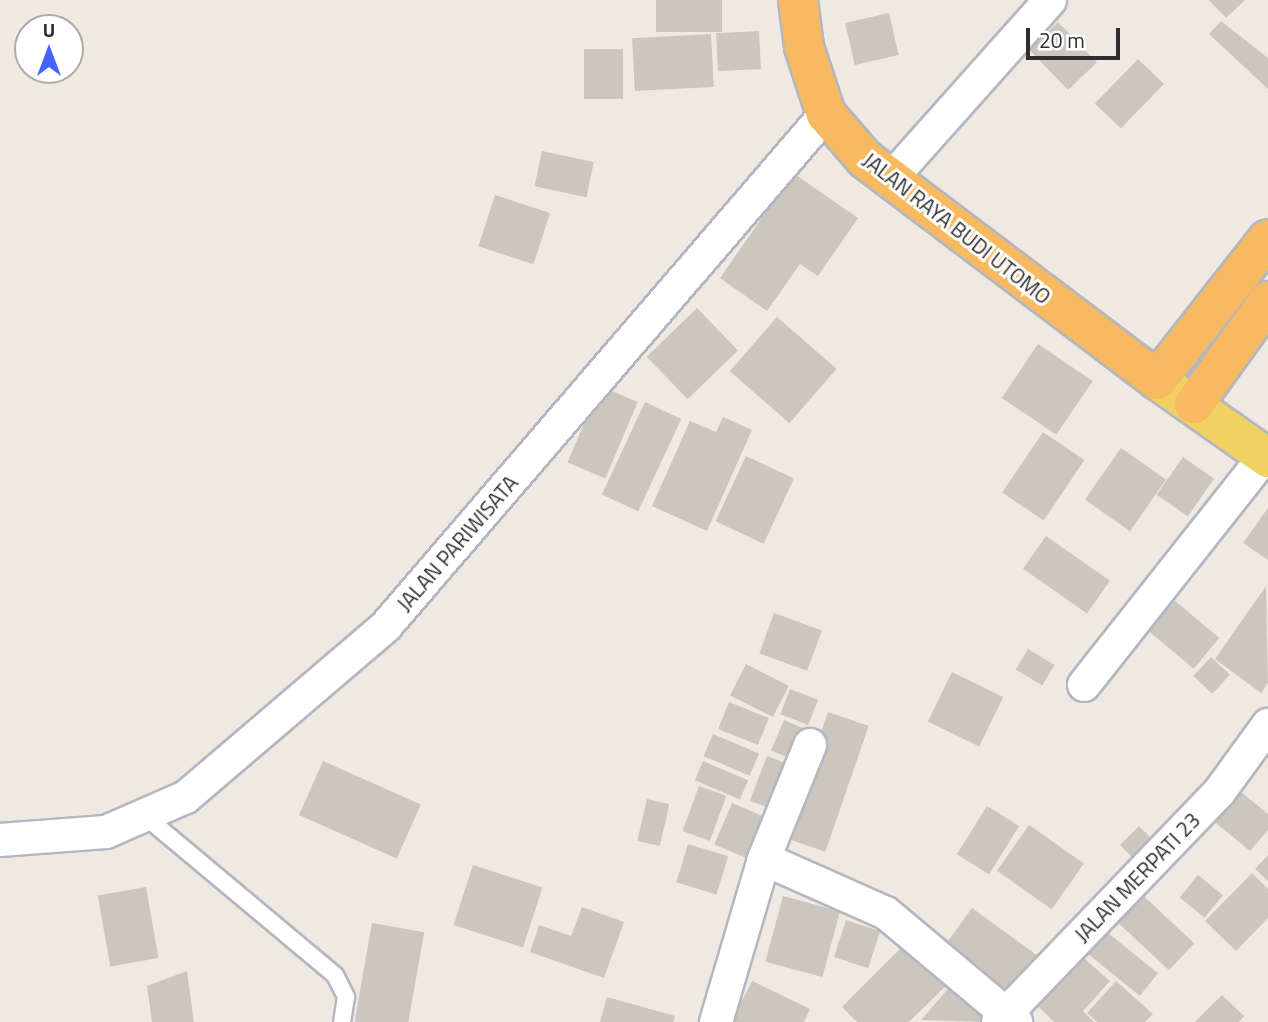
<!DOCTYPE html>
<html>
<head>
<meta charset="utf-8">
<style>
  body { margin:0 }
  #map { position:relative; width:1268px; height:1022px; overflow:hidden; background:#efe9e1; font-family:"Titillium Web",sans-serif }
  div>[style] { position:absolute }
  .building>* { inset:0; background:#cbc7bf; transform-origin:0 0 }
  .roads { filter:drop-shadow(2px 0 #b4b7c1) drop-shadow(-2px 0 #b4b7c1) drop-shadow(0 2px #b4b7c1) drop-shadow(0 -2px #b4b7c1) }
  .service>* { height:16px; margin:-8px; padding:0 8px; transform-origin:8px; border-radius:8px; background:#fff }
  .minor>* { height:32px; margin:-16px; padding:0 16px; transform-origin:16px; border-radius:16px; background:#fff }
  .primary>* { height:38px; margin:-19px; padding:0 19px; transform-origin:19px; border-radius:19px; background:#f2d163 }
  .trunk>* { height:38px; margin:-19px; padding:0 19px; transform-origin:19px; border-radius:19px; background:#f8ba60 }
  span { translate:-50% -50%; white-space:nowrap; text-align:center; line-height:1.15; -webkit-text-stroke:6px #fff; paint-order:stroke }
  .street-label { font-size:21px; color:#2e2e2e }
  .north { position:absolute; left:14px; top:14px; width:70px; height:70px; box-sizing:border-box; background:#fff; border:2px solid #ababab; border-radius:50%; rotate:0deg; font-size:19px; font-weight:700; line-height:28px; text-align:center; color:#2e2e2e }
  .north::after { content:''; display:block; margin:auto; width:24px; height:32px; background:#4264fb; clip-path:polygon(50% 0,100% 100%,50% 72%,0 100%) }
  .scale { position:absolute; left:1026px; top:28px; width:94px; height:32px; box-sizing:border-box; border:4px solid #2e2e2e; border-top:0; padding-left:9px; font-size:21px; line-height:24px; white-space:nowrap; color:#2e2e2e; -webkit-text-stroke:5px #fff; paint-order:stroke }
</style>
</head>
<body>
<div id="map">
  <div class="building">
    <div style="left:656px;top:0;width:66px;height:32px"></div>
    <div style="clip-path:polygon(1209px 0,1245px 0,1226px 18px)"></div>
    <div style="left:889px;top:13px;width:43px;height:45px;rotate:77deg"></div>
    <div style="clip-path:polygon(1221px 21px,1268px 58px,1268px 89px,1209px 34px)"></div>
    <div style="left:1058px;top:22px;width:56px;height:40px;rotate:46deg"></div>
    <div style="left:759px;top:31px;width:38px;height:43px;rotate:87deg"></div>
    <div style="left:711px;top:34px;width:53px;height:79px;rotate:87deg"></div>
    <div style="left:584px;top:49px;width:39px;height:50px"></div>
    <div style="left:1138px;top:59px;width:36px;height:62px;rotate:44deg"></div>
    <div style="left:542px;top:151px;width:53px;height:36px;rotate:12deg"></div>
    <div style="clip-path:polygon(793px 173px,858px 218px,818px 276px,800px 264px,767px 311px,720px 278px)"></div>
    <div style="left:495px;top:195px;width:58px;height:54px;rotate:18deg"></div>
    <div style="left:697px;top:308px;width:59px;height:70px;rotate:46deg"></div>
    <div style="left:777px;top:317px;width:79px;height:72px;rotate:41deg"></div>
    <div style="left:1038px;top:344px;width:66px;height:65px;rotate:34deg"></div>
    <div style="left:600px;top:386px;width:41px;height:83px;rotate:23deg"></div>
    <div style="left:645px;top:402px;width:40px;height:102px;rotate:25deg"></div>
    <div style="clip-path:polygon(723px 417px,752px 430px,707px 531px,652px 506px,690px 421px,716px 432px)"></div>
    <div style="left:1043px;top:432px;width:50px;height:73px;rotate:34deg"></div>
    <div style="left:1121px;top:448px;width:55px;height:63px;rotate:35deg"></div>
    <div style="left:746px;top:456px;width:53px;height:72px;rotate:25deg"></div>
    <div style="left:1183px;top:457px;width:38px;height:46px;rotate:35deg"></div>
    <div style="clip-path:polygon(1268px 508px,1268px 560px,1243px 543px)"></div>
    <div style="left:1046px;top:536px;width:78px;height:40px;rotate:35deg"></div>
    <div style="clip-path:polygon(1266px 586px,1268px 683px,1261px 693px,1215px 659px)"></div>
    <div style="left:1168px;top:595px;width:67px;height:40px;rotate:40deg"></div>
    <div style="left:774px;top:613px;width:51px;height:43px;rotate:20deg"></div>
    <div style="left:1028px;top:649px;width:31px;height:24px;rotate:31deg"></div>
    <div style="left:1211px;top:657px;width:26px;height:26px;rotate:43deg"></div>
    <div style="left:746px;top:664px;width:48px;height:35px;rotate:27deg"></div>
    <div style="left:952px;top:672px;width:57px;height:55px;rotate:26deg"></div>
    <div style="left:790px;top:689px;width:30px;height:27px;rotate:21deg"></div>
    <div style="left:729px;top:702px;width:43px;height:29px;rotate:22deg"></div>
    <div style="left:828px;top:712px;width:43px;height:133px;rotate:19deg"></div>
    <div style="left:784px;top:720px;width:26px;height:33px;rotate:23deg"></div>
    <div style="left:713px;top:734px;width:50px;height:24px;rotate:23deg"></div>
    <div style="left:767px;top:756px;width:33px;height:48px;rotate:21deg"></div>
    <div style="left:323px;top:761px;width:107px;height:59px;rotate:24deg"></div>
    <div style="left:703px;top:761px;width:49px;height:21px;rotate:23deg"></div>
    <div style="left:699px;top:786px;width:29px;height:48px;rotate:20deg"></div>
    <div style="clip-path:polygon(1235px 787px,1268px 814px,1268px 830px,1250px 851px,1210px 818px)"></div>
    <div style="left:647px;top:799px;width:23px;height:43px;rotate:13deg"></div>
    <div style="left:732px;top:803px;width:39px;height:45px;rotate:23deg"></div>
    <div style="left:987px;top:806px;width:38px;height:57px;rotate:32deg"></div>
    <div style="left:1029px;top:825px;width:67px;height:56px;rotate:35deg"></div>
    <div style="left:1139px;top:826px;width:25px;height:27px;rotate:45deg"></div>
    <div style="left:688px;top:844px;width:42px;height:40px;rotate:17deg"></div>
    <div style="clip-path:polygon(1268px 855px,1268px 881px,1255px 869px)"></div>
    <div style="left:473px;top:865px;width:73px;height:63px;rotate:18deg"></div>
    <div style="clip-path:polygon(1252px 873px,1268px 889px,1268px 918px,1236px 951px,1205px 921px)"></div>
    <div style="left:1198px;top:875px;width:32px;height:29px;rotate:39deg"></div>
    <div style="left:146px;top:887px;width:72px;height:49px;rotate:80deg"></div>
    <div style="left:1135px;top:888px;width:81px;height:37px;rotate:43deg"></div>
    <div style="left:783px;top:896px;width:59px;height:68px;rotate:15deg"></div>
    <div style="clip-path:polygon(582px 907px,624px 922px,604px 978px,530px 952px,539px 925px,571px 936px)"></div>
    <div style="left:972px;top:908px;width:85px;height:49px;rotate:36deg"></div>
    <div style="left:846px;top:920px;width:36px;height:39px;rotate:18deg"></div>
    <div style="left:372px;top:923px;width:53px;height:100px;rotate:10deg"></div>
    <div style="left:1102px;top:928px;width:72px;height:29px;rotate:39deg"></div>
    <div style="clip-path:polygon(908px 941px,950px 982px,909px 1022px,857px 1022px,842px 1007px)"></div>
    <div style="clip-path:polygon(1078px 953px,1110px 981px,1083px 1011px,1094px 1022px,1054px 1022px,1034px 1002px)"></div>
    <div style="clip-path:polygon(187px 971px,194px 1022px,152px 1022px,147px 986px)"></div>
    <div style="clip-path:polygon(752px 981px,810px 1009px,804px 1022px,731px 1022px)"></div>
    <div style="clip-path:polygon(1116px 981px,1153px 1014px,1145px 1022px,1097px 1022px,1087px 1013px)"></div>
    <div style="clip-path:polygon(954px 982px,991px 1015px,985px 1022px,921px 1020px)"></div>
    <div style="clip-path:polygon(1222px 995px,1244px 1016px,1239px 1022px,1195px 1022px)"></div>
    <div style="clip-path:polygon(607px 997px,675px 1016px,673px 1022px,600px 1022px)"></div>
  </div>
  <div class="roads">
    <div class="service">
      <div style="left:146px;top:817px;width:246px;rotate:39.9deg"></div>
      <div style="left:335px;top:975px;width:25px;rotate:63deg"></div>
      <div style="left:346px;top:997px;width:25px;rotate:99deg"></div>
    </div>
    <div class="minor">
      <div style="left:889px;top:181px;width:242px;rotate:-48.3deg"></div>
      <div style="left:1084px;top:685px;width:292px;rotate:-51.7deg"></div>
      <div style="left:0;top:840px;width:106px;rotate:-4.3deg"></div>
      <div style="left:106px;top:832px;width:87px;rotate:-23.6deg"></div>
      <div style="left:186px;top:797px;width:263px;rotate:-40.5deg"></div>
      <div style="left:386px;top:626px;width:675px;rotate:-49.33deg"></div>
      <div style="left:764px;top:859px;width:133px;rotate:23.9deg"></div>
      <div style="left:886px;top:913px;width:170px;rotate:40deg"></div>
      <div style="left:716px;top:1022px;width:170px;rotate:-73.6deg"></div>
      <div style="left:764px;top:859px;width:123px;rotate:-68deg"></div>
      <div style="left:998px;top:1022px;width:320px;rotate:-46.1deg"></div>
      <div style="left:1220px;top:791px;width:82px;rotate:-54deg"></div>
    </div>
    <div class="primary">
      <div style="left:1157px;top:380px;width:136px;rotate:35.1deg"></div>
    </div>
    <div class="trunk">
      <div style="left:798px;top:0;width:47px;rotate:82.7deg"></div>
      <div style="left:804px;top:47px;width:71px;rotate:71.8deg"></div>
      <div style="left:826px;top:114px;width:60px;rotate:49.1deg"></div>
      <div style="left:865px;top:159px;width:366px;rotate:37.1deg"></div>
      <div style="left:1157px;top:380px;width:179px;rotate:-51.8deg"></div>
      <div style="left:1194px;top:404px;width:127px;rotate:-54.3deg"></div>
    </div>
  </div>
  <div class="street-label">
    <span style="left:957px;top:228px;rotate:38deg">JALAN RAYA BUDI UTOMO</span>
    <span style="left:457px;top:543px;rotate:-49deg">JALAN PARIWISATA</span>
    <span style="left:1137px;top:877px;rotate:-46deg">JALAN MERPATI 23</span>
  </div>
  <div class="north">U</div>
  <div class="scale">20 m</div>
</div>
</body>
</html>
